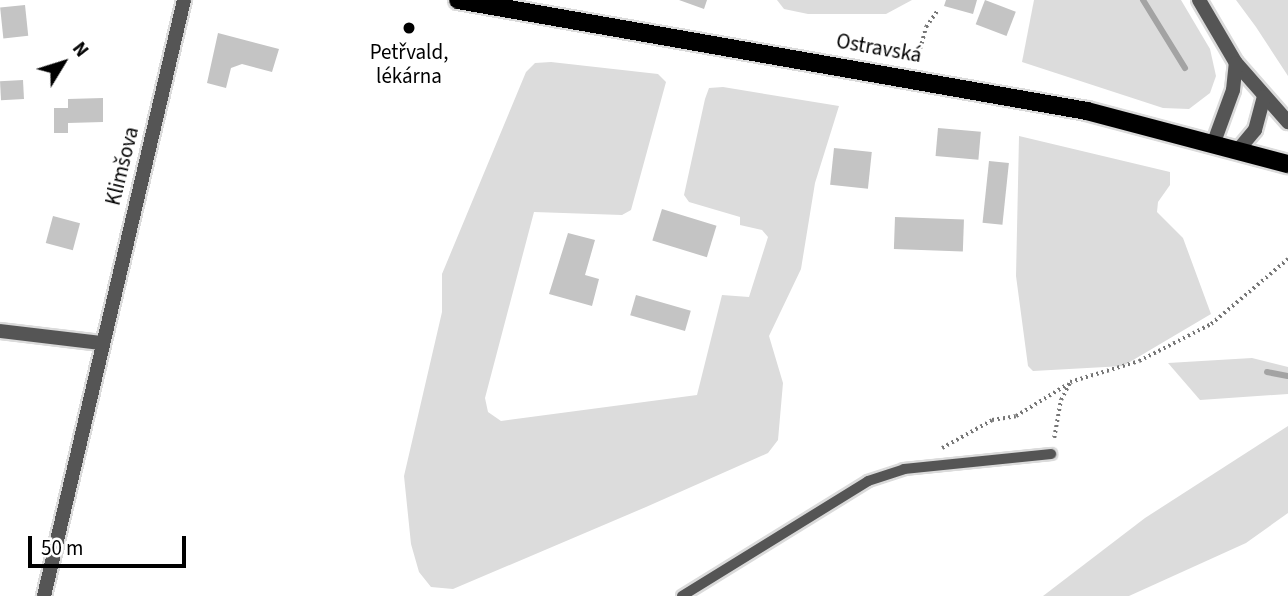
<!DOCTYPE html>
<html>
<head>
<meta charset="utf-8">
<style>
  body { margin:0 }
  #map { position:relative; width:1288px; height:596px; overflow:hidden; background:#fff; font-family:"Source Sans 3",sans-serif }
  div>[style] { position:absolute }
  .green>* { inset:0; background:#dcdcdc }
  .stream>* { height:6px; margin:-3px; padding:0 3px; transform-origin:3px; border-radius:3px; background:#a3a3a3 }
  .building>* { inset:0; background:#c4c4c4; transform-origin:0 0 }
  .path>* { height:3.5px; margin-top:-1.75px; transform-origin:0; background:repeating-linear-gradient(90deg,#777 0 2px,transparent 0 5.5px) }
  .roads { filter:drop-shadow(2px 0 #dbdbdb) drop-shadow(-2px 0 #dbdbdb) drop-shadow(0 2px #dbdbdb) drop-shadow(0 -2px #dbdbdb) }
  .service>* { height:10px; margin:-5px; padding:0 5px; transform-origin:5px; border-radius:5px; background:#555 }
  .minor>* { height:14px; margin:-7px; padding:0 7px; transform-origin:7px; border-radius:7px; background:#555 }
  .tertiary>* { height:14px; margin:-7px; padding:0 7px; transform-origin:7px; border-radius:7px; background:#555 }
  .primary>* { height:18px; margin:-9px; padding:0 9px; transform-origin:9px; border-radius:9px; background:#000 }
  .dots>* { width:19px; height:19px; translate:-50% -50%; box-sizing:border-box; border:4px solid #fff; border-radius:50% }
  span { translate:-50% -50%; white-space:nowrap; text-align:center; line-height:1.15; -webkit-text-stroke:5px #fff; paint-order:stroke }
  .street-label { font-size:21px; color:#000 }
  .poi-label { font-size:21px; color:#000 }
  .north { position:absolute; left:28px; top:28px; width:70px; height:70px; -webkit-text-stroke:5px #fff; paint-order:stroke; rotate:52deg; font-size:19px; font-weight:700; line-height:28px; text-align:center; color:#000 }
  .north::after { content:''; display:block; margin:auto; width:24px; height:32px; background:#000; clip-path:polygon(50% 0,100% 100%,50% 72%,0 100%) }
  .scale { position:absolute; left:28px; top:536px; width:158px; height:32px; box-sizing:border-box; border:4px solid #000; border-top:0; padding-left:9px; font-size:21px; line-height:24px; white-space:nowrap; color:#000; -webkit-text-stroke:5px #fff; paint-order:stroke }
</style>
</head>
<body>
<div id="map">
  <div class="green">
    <div style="clip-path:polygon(777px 0,912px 0,886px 14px,808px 14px,784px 9px)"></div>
    <div style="clip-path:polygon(1034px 0,1181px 0,1210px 49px,1216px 76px,1210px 93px,1189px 109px,1163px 108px,1022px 62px)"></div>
    <div style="clip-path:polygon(1236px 0,1288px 0,1288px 76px,1256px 27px)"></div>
    <div style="clip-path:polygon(551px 62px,658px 74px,666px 82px,631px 210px,622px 215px,534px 212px,485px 398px,488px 412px,501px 421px,697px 395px,722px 295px,749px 297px,768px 237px,762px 230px,740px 225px,740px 217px,689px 202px,684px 195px,705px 99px,709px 88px,723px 87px,839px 106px,815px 183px,801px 269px,769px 336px,783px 383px,778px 440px,768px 453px,646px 507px,453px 589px,431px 587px,419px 572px,411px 544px,404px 476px,442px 312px,442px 274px,526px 72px,535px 63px)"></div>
    <div style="clip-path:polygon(1019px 136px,1170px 172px,1170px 185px,1158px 202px,1157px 212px,1183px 238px,1211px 314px,1123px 366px,1033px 371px,1028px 366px,1016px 276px)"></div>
    <div style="clip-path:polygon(1252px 358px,1288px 367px,1288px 394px,1200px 400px,1168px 363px)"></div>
    <div style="clip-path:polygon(1288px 426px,1288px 513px,1246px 543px,1129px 596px,1043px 596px,1145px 518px)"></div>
  </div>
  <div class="stream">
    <div style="left:1143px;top:0;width:80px;rotate:58.3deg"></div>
    <div style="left:1267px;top:372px;width:21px;rotate:11deg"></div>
  </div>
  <div class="building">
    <div style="clip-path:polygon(679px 0,707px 0,704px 9px)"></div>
    <div style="clip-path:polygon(946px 0,977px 0,973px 14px,944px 6px)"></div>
    <div style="left:985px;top:0;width:33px;height:26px;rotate:21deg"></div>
    <div style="left:25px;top:5px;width:31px;height:25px;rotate:84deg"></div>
    <div style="clip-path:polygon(218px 33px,279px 49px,272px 72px,242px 64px,231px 68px,226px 88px,207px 83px)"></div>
    <div style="left:23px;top:80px;width:19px;height:23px;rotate:87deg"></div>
    <div style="clip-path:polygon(103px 98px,103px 122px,68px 123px,68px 133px,54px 133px,54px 108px,68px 108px,68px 99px)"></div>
    <div style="left:938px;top:128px;width:43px;height:28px;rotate:5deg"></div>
    <div style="left:834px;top:148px;width:38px;height:37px;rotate:6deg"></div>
    <div style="left:989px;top:161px;width:20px;height:62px;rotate:6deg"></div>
    <div style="left:662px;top:209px;width:57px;height:33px;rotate:17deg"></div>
    <div style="left:53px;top:216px;width:28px;height:28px;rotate:15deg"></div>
    <div style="left:895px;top:217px;width:69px;height:32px;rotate:2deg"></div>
    <div style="clip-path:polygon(568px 233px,595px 240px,585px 275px,599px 279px,592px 306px,549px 294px)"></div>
    <div style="left:636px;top:295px;width:57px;height:21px;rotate:16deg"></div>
  </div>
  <div class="path">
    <div style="left:920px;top:49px;width:23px;rotate:-75deg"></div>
    <div style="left:926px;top:27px;width:21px;rotate:-55deg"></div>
    <div style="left:1054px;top:438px;width:39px;rotate:-80deg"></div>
    <div style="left:1061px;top:400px;width:20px;rotate:-63deg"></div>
    <div style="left:1070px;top:382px;width:72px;rotate:-16.9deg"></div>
    <div style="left:1139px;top:361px;width:81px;rotate:-27.2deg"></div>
    <div style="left:1211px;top:324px;width:101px;rotate:-40.2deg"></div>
    <div style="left:942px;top:448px;width:57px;rotate:-29.2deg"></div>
    <div style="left:992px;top:420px;width:24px;rotate:-9deg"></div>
    <div style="left:1016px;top:416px;width:61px;rotate:-31.6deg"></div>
  </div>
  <div class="roads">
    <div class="service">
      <div style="left:682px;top:596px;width:219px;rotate:-31.7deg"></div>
      <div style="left:868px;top:481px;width:38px;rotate:-18deg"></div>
      <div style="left:904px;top:469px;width:148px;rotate:-5.8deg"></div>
    </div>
    <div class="minor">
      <div style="left:0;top:331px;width:101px;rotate:6.8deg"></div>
      <div style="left:44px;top:596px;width:612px;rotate:-76.78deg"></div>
    </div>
    <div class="tertiary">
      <div style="left:1199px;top:0;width:73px;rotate:59.6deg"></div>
      <div style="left:1236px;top:63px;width:79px;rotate:48.6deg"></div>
      <div style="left:1214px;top:142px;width:55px;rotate:-69.9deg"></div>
      <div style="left:1233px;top:90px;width:27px;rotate:-84deg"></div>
      <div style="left:1239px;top:149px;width:25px;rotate:-50deg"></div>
      <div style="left:1255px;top:130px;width:34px;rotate:-75deg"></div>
    </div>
    <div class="primary">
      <div style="left:458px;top:0;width:639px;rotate:10.01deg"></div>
      <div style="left:1087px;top:111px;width:208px;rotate:14.8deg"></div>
    </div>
  </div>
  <div class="dots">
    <div style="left:409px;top:28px;background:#000"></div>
  </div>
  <div class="street-label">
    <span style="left:879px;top:48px;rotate:10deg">Ostravská</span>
    <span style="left:122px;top:166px;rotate:-76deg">Klimšova</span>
  </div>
  <div class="poi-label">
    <span style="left:409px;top:64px">Petřvald,<br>lékárna</span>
  </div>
  <div class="north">N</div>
  <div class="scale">50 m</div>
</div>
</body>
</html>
